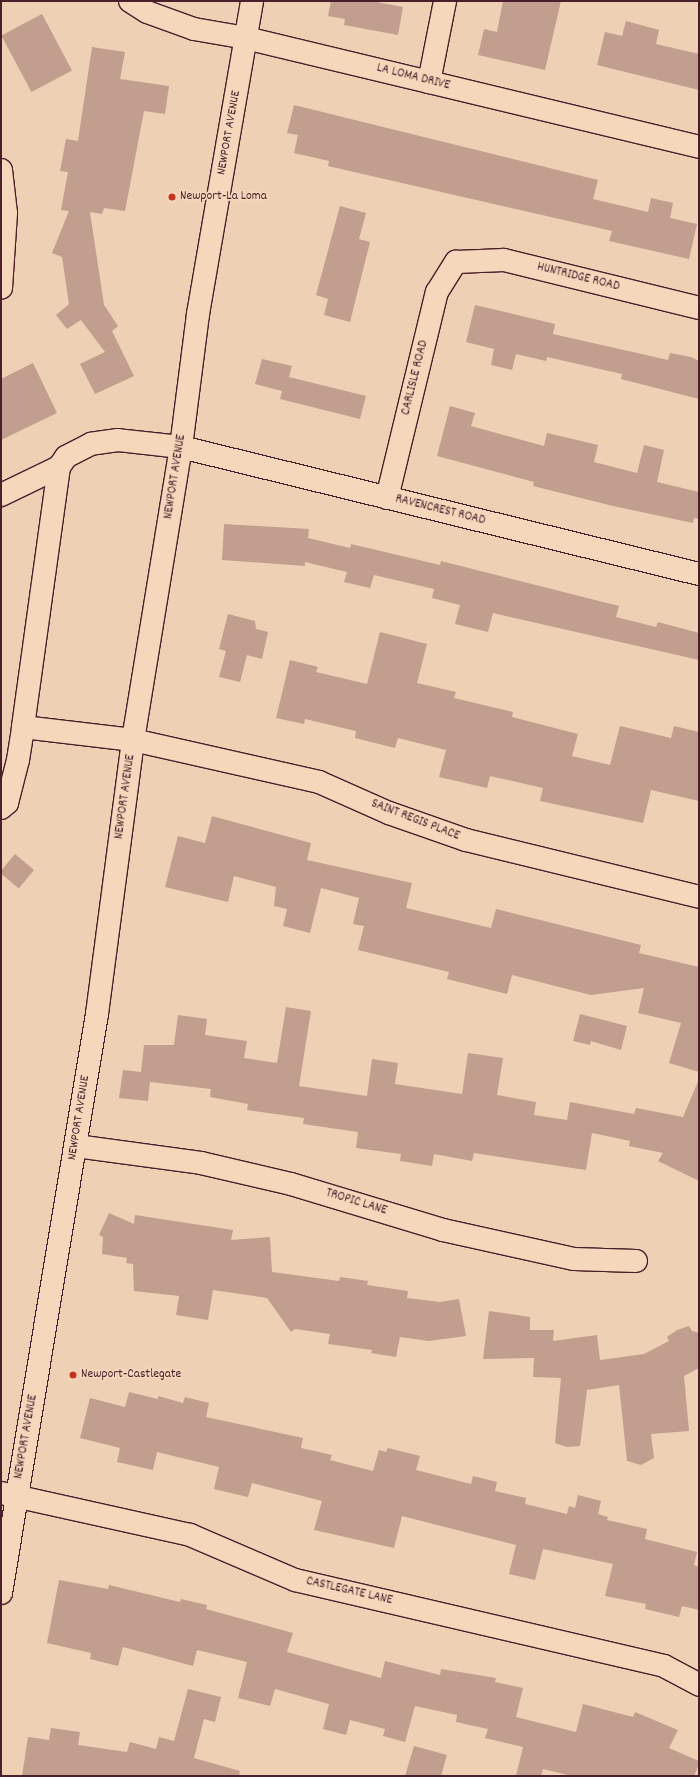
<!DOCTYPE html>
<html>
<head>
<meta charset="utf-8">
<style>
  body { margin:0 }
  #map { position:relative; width:700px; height:1777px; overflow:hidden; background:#eed0b5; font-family:Dekko,sans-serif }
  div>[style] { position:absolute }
  .building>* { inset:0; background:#c19e8e; transform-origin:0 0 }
  .roads { filter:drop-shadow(1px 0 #4a1f2b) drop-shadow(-1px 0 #4a1f2b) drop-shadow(0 1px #4a1f2b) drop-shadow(0 -1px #4a1f2b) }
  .minor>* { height:22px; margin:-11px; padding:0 11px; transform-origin:11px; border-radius:11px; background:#f5d7bb }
  .major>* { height:22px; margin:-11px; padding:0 11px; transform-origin:11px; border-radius:11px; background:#f5d7bb }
  .dots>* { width:11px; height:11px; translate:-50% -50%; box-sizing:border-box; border:2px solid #f5d7bb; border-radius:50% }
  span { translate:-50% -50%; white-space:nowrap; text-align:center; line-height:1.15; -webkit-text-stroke:3.5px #f5d7bb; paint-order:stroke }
  .street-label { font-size:13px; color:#4a1f2b }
  .poi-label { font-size:13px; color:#4a1f2b }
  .left { translate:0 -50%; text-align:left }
  .frame { position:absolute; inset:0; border:2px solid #4a1f2b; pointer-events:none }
</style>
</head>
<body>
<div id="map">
  <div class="building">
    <div style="clip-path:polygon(331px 1px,371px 1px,403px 7px,398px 35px,344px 25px,345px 19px,328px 16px)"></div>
    <div style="clip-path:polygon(503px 1px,561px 1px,545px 70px,478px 55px,484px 29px,497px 32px)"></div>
    <div style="left:42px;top:14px;width:64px;height:46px;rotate:62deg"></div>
    <div style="clip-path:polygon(626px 21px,659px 30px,656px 44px,699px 54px,699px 90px,597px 65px,605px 32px,622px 36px)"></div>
    <div style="clip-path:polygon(92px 47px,125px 52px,120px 79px,169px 86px,165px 114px,144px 111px,125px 211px,104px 208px,102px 214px,90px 212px,104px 305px,118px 326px,112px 331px,134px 376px,95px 394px,80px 364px,105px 352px,81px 320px,67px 329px,56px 315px,69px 304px,62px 257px,52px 253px,69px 211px,61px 210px,68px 172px,60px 171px,66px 139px,78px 141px)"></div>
    <div style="clip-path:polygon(294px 105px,598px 180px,593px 199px,648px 212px,651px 198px,673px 203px,670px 218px,697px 224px,689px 259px,609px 241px,612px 231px,328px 166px,329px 161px,294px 153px,298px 135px,287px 133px)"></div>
    <div style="clip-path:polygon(340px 206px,366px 213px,359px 239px,370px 242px,350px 322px,324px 315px,328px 299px,316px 295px)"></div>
    <div style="clip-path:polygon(475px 305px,555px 324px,553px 334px,668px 360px,670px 353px,691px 357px,699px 361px,699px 399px,621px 379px,622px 374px,547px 357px,546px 361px,516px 354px,512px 370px,491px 365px,494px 349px,466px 342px)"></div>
    <div style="clip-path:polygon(262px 359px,292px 366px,289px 377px,366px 396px,360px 419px,280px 399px,282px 391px,255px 384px)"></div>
    <div style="clip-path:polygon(33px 363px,57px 413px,1px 440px,1px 379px)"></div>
    <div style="clip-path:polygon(450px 406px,475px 413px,471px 426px,544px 446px,547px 433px,598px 445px,594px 462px,637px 473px,644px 445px,664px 450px,657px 482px,699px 492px,699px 519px,694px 518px,693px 523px,613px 506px,533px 486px,534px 482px,437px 456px)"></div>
    <div style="clip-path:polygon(224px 524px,309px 529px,308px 538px,350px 548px,351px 544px,440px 565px,441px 561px,619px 606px,616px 617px,656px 627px,658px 622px,699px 633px,699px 660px,493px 613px,488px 632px,455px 624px,460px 605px,432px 598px,434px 589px,374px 575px,370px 588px,344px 582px,347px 572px,305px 562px,305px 566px,222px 560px)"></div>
    <div style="clip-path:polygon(228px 614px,255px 621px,256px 629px,268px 632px,262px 659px,247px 655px,240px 682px,219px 677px,226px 651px,219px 649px)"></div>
    <div style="clip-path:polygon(380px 632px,427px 644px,417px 683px,456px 692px,454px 698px,513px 712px,512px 717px,578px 734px,572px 756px,610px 765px,620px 726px,671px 738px,674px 726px,699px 732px,699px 801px,651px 790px,643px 823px,540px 801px,543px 788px,490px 776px,487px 788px,439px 777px,446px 750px,398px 738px,395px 748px,355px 738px,356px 731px,305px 719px,304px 724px,276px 718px,290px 660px,318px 667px,316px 672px,367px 684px)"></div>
    <div style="clip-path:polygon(212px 816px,311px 843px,307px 860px,412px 883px,406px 908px,491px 928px,496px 909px,641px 945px,639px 953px,699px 967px,699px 1072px,669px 1063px,681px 1023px,638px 1013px,644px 988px,591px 995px,512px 975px,507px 994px,447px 979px,449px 972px,358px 950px,364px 926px,353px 924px,359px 898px,321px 888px,310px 933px,283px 926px,287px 909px,274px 906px,276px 887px,234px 876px,228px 902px,165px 887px,178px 836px,205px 843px)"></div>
    <div style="left:15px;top:854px;width:25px;height:24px;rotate:40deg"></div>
    <div style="clip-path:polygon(286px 1007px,311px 1011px,299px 1086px,367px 1096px,372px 1059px,398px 1063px,395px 1084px,462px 1094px,468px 1053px,503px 1058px,497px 1095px,536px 1102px,534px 1115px,567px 1120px,570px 1102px,634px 1114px,636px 1108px,683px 1117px,699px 1079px,699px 1181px,658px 1161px,663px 1153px,629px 1146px,630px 1141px,592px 1133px,586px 1170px,474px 1153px,472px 1161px,434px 1154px,432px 1166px,400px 1161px,401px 1154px,356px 1148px,358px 1132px,303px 1124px,304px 1118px,247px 1110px,248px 1104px,210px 1097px,211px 1089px,150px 1082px,148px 1101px,119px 1098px,123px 1070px,141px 1072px,144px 1045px,174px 1045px,178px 1015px,207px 1019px,205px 1035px,247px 1041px,244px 1058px,277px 1063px)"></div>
    <div style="clip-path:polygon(580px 1014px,627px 1026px,621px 1050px,591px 1041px,590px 1045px,573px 1041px)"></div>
    <div style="clip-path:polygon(109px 1213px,134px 1224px,135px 1215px,233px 1230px,231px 1240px,270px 1237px,272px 1272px,339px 1281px,340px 1277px,368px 1281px,367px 1285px,408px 1291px,407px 1298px,440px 1302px,459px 1299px,466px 1336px,429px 1341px,400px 1337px,396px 1357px,371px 1353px,372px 1350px,328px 1344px,330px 1334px,295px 1329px,291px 1332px,267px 1298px,213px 1290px,208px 1320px,176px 1315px,179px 1296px,134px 1291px,133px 1264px,126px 1263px,127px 1258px,102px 1254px,103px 1237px,99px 1235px)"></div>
    <div style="clip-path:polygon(489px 1311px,530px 1317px,530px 1330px,554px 1330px,553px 1341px,597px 1335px,600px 1360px,644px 1354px,669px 1341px,667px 1337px,677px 1330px,689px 1326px,692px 1331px,699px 1333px,699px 1368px,684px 1376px,689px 1431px,651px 1434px,654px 1458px,641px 1465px,627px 1461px,619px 1385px,587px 1390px,580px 1446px,567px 1447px,555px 1443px,561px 1378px,533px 1377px,534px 1358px,483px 1359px)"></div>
    <div style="clip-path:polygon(129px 1392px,158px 1399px,158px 1396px,183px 1403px,185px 1397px,209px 1403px,206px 1417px,303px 1438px,301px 1448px,332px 1455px,330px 1460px,373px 1471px,379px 1450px,386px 1452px,388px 1448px,420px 1456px,416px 1470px,471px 1484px,473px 1476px,497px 1482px,495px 1491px,526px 1498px,525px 1504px,567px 1514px,569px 1506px,575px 1508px,578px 1495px,601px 1501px,598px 1514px,608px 1517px,607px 1520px,647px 1529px,645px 1539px,697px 1552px,694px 1565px,699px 1567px,699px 1610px,682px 1606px,679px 1617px,645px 1609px,646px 1604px,605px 1596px,613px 1564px,543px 1549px,535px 1580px,509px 1574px,516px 1545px,402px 1516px,394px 1548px,314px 1530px,322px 1501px,252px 1483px,248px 1497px,214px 1489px,219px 1467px,157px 1452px,153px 1470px,117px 1462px,120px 1448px,80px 1438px,90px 1398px,125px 1407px)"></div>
    <div style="clip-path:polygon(59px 1580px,108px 1589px,109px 1585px,180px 1602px,181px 1599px,207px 1605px,206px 1609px,293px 1633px,287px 1652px,381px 1678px,385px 1661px,440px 1675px,441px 1669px,496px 1678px,495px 1682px,523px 1688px,516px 1717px,576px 1732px,583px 1704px,633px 1717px,635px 1712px,678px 1730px,669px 1748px,699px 1761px,699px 1764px,694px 1776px,572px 1776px,543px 1769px,541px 1776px,516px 1776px,523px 1747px,485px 1738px,488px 1729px,456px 1722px,457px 1715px,415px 1706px,405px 1742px,383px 1736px,385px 1729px,350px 1720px,346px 1735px,323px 1729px,329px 1704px,275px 1689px,270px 1706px,238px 1698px,247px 1662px,197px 1650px,193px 1666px,123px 1647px,118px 1666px,90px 1659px,91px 1653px,47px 1643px)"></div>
    <div style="clip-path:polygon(188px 1689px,221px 1697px,215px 1722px,204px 1719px,194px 1758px,240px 1771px,239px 1776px,22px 1776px,28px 1737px,49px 1740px,51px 1728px,80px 1732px,78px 1745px,127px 1752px,130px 1742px,156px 1749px,159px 1737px,174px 1741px)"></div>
    <div style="clip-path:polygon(414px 1746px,447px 1755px,441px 1776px,405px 1776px)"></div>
  </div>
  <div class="roads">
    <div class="minor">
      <div style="left:130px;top:1px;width:20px;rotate:33deg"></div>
      <div style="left:147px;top:12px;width:50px;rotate:19.9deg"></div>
      <div style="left:194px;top:29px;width:53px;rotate:9.8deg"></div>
      <div style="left:429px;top:82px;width:83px;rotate:-78.8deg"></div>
      <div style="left:1px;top:170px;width:43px;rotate:83.4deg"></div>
      <div style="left:6px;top:213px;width:75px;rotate:93.8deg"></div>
      <div style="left:1px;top:495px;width:64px;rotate:-25.8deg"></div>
      <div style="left:387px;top:498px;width:212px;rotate:-76.4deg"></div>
      <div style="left:437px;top:292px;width:36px;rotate:-58deg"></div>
      <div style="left:456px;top:262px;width:48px;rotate:-2.4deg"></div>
      <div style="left:504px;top:260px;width:201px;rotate:13.8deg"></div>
      <div style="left:699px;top:574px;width:533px;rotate:-166.22deg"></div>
      <div style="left:181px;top:447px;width:63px;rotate:-173.7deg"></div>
      <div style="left:118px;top:440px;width:27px;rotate:172deg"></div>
      <div style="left:91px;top:444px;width:28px;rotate:153deg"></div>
      <div style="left:66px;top:457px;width:12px;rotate:125deg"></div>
      <div style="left:59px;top:467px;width:262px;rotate:97.9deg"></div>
      <div style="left:23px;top:727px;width:111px;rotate:6.7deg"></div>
      <div style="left:133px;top:740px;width:191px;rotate:12.7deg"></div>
      <div style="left:319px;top:782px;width:77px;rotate:23.9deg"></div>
      <div style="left:389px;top:813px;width:82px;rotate:19.3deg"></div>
      <div style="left:466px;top:840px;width:240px;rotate:13.7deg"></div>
      <div style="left:1px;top:808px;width:8px;rotate:-40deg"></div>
      <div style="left:7px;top:803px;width:44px;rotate:-75.7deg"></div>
      <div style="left:18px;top:760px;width:33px;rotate:-81deg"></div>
      <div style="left:76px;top:1146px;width:126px;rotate:7.7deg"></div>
      <div style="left:201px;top:1163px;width:92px;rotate:13.1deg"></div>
      <div style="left:291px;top:1184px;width:159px;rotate:16.8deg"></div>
      <div style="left:443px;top:1230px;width:134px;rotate:12.5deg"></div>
      <div style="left:574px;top:1259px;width:62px;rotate:1.8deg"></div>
      <div style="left:1px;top:1493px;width:194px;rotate:12.5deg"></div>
      <div style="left:190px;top:1535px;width:114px;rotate:23.2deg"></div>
      <div style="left:295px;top:1580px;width:379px;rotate:13.1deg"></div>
      <div style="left:664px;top:1666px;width:40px;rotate:28deg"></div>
    </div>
    <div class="major">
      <div style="left:246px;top:38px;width:466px;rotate:13.5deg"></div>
      <div style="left:1px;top:1593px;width:587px;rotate:-80.59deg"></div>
      <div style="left:97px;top:1014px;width:276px;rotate:-82.5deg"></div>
      <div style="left:133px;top:740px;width:297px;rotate:-80.7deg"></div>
      <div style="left:181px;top:447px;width:134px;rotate:-82.7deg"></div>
      <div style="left:198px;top:314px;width:318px;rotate:-80.2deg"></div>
    </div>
  </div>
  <div class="dots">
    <div style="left:172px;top:197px;background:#c8321e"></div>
    <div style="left:73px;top:1375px;background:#c8321e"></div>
  </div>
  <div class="street-label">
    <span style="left:413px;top:78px;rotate:14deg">LA LOMA DRIVE</span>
    <span style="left:230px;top:133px;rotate:-80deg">NEWPORT AVENUE</span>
    <span style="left:578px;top:278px;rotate:14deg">HUNTRIDGE ROAD</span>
    <span style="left:416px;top:378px;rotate:-76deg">CARLISLE ROAD</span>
    <span style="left:176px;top:477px;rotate:-81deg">NEWPORT AVENUE</span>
    <span style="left:440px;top:511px;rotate:14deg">RAVENCREST ROAD</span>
    <span style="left:126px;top:797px;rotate:-82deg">NEWPORT AVENUE</span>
    <span style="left:415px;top:821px;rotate:21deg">SAINT REGIS PLACE</span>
    <span style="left:80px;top:1118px;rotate:-81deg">NEWPORT AVENUE</span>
    <span style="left:356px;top:1203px;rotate:17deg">TROPIC LANE</span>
    <span style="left:27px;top:1437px;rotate:-80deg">NEWPORT AVENUE</span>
    <span style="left:349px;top:1592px;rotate:13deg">CASTLEGATE LANE</span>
  </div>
  <div class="poi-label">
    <span class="left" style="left:180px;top:197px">Newport-La Loma</span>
    <span class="left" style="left:81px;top:1375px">Newport-Castlegate</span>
  </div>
  <div class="frame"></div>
</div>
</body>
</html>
